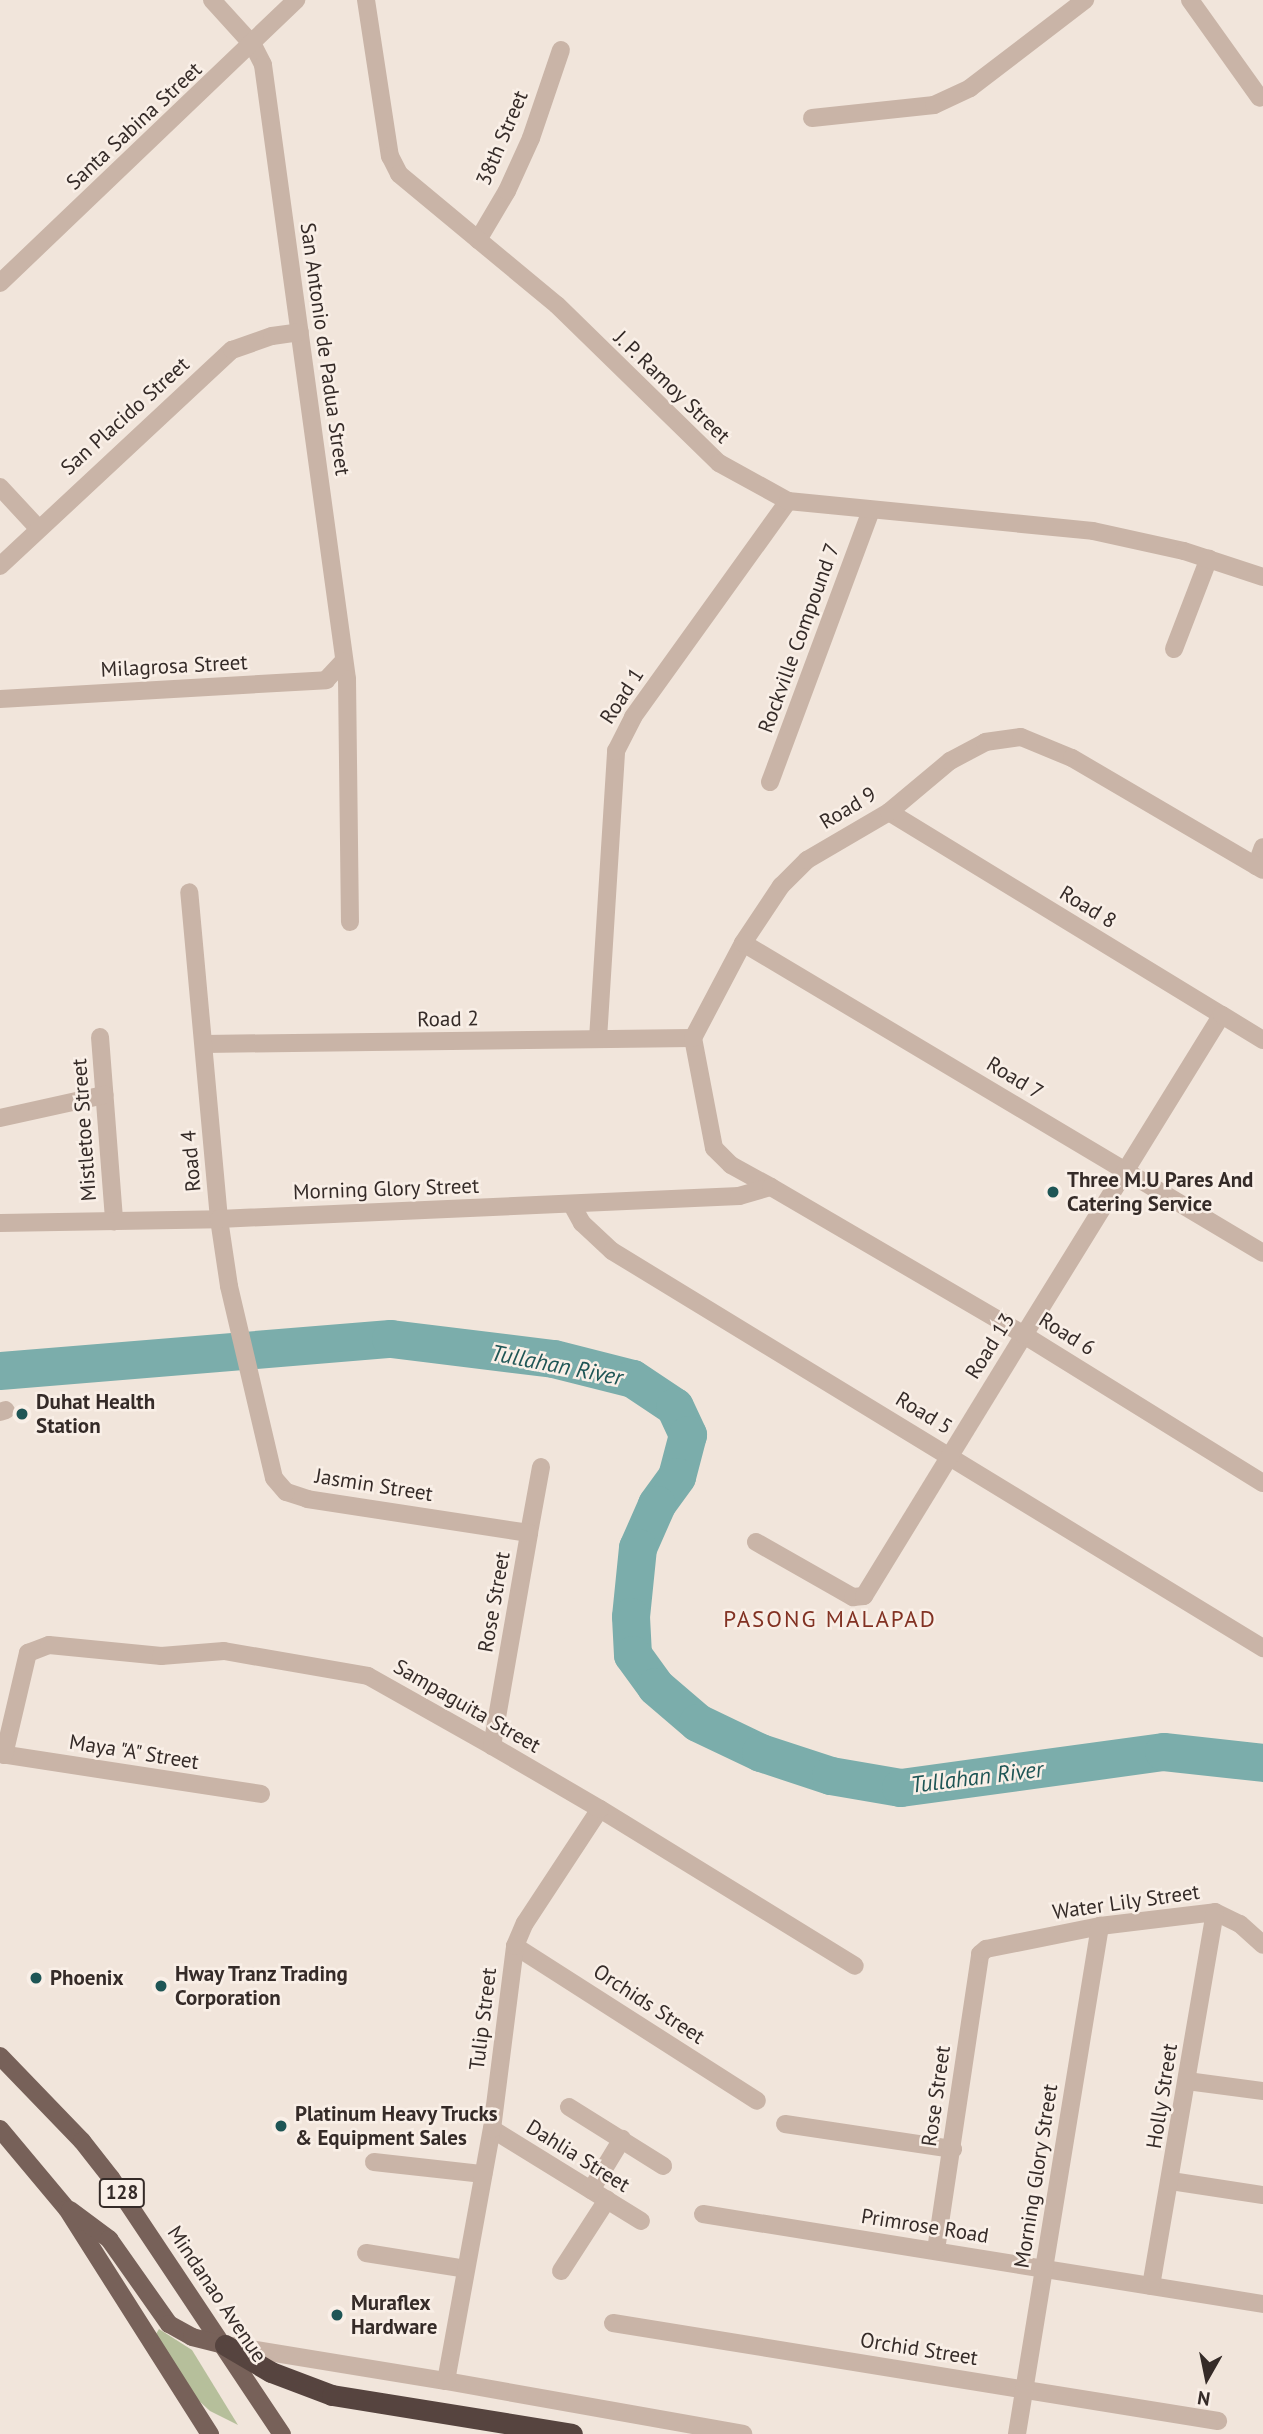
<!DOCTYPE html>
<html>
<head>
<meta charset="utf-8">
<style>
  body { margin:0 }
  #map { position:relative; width:1263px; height:2434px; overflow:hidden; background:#f1e5db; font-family:"PT Sans",sans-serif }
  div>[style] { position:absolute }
  .green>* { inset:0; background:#b6bf9b }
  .river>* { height:38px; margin:-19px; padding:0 19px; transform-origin:19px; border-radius:19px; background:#7badab }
  .minor>* { height:18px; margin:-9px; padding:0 9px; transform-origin:9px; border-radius:9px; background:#c9b4a7 }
  .tertiary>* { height:18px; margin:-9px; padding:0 9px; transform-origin:9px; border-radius:9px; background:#c9b4a7 }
  .primary>* { height:18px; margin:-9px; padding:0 9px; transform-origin:9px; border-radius:9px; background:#776159 }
  .motorway>* { height:21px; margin:-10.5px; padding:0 10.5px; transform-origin:10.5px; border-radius:10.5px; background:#56443f }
  .dots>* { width:19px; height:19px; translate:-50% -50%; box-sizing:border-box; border:4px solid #f9efe7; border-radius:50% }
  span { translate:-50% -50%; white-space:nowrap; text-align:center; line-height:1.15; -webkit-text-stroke:5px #f9efe7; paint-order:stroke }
  .shield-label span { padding:2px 5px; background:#f9efe7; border:2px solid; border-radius:5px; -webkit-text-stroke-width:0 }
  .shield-label { font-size:19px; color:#352b28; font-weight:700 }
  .street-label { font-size:21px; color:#352b28 }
  .poi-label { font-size:21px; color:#352b28; font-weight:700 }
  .left { translate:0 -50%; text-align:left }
  .water-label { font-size:23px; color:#1e5555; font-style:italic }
  .neighbourhood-label { font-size:23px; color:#823223; letter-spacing:2px }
  .north { position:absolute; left:1172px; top:2343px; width:70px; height:70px; -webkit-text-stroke:5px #f9efe7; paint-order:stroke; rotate:189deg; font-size:19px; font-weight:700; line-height:28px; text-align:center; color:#352b28 }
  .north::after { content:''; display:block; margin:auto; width:24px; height:32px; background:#352b28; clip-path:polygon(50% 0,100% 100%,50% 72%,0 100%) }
</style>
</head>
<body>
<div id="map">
  <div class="green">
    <div style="clip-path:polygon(159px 2329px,192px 2350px,238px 2425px,210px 2411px,198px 2400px,156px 2334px)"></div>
  </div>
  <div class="river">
    <div style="left:0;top:1371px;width:392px;rotate:-4.7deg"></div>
    <div style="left:391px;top:1339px;width:164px;rotate:7deg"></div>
    <div style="left:554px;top:1359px;width:81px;rotate:14.2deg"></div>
    <div style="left:633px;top:1379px;width:50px;rotate:33.7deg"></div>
    <div style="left:675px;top:1407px;width:31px;rotate:65deg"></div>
    <div style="left:688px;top:1435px;width:43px;rotate:104.7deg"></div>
    <div style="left:677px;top:1477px;width:34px;rotate:126deg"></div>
    <div style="left:657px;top:1505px;width:47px;rotate:113.8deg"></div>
    <div style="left:638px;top:1548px;width:69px;rotate:95.8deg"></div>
    <div style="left:631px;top:1617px;width:38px;rotate:87deg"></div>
    <div style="left:633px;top:1655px;width:39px;rotate:54deg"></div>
    <div style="left:656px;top:1687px;width:55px;rotate:40.6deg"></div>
    <div style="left:698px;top:1723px;width:70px;rotate:25.5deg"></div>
    <div style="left:761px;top:1753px;width:74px;rotate:18.2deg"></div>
    <div style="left:831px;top:1776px;width:71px;rotate:9.7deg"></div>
    <div style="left:901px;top:1788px;width:265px;rotate:-7.8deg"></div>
    <div style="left:1164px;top:1752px;width:100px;rotate:6.3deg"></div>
  </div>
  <div class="minor">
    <div style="left:212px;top:0;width:61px;rotate:47.7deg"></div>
    <div style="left:253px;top:45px;width:22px;rotate:63deg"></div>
    <div style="left:263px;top:65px;width:620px;rotate:82.21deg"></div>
    <div style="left:347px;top:679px;width:243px;rotate:89.3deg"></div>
    <div style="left:1190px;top:0;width:120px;rotate:54.5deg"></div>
    <div style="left:812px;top:118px;width:123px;rotate:-6.1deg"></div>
    <div style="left:934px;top:105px;width:40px;rotate:-25deg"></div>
    <div style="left:970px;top:88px;width:145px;rotate:-37.4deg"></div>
    <div style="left:478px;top:240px;width:57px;rotate:-59.4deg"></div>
    <div style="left:507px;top:191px;width:58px;rotate:-65.6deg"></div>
    <div style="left:531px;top:138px;width:93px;rotate:-71.2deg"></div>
    <div style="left:0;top:283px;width:410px;rotate:-43.7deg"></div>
    <div style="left:0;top:487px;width:54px;rotate:47.2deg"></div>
    <div style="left:0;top:566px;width:317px;rotate:-43deg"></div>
    <div style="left:232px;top:350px;width:42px;rotate:-19.3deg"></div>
    <div style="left:272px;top:336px;width:28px;rotate:-8deg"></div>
    <div style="left:1174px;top:649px;width:97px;rotate:-69deg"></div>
    <div style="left:0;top:699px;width:327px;rotate:-3.3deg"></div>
    <div style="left:326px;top:680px;width:25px;rotate:-47deg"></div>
    <div style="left:770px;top:782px;width:289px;rotate:-69.6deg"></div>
    <div style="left:889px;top:812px;width:390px;rotate:31.4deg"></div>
    <div style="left:1256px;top:866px;width:20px;rotate:-70deg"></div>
    <div style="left:743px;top:943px;width:605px;rotate:30.8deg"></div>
    <div style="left:100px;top:1037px;width:185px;rotate:85.6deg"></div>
    <div style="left:598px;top:1039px;width:289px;rotate:-86.4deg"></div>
    <div style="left:616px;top:751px;width:38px;rotate:-63deg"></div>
    <div style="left:633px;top:717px;width:266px;rotate:-54.3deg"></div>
    <div style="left:204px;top:1044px;width:489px;rotate:-0.7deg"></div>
    <div style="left:0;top:1118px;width:107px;rotate:-12.5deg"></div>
    <div style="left:771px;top:1187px;width:46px;rotate:-151.2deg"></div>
    <div style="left:731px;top:1165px;width:24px;rotate:-135deg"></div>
    <div style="left:714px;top:1148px;width:112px;rotate:-100.8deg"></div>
    <div style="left:693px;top:1038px;width:107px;rotate:-62.2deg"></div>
    <div style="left:743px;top:943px;width:69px;rotate:-56.3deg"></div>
    <div style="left:781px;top:886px;width:37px;rotate:-45deg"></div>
    <div style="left:807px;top:860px;width:95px;rotate:-30.3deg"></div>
    <div style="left:889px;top:812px;width:80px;rotate:-39.9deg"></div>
    <div style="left:950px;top:761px;width:40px;rotate:-28deg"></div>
    <div style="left:985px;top:742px;width:36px;rotate:-8deg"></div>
    <div style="left:1021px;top:737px;width:55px;rotate:22.4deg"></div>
    <div style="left:1072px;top:758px;width:221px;rotate:30.4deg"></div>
    <div style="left:572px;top:1205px;width:21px;rotate:61deg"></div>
    <div style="left:582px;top:1223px;width:41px;rotate:43deg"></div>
    <div style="left:612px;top:1251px;width:763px;rotate:31.38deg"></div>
    <div style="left:0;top:1223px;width:219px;rotate:-1deg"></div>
    <div style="left:219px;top:1219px;width:328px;rotate:-95.2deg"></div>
    <div style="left:0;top:1412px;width:6px;rotate:-18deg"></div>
    <div style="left:529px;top:1533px;width:67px;rotate:-79.7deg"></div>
    <div style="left:756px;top:1542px;width:112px;rotate:29.6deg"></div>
    <div style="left:853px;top:1597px;width:11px;rotate:-5deg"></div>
    <div style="left:864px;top:1596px;width:306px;rotate:-58.5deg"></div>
    <div style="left:1024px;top:1335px;width:281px;rotate:31.8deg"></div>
    <div style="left:0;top:1754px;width:264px;rotate:8.7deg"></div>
    <div style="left:4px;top:1755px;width:105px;rotate:-76.8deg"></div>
    <div style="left:28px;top:1653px;width:22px;rotate:-21deg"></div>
    <div style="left:49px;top:1645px;width:113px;rotate:5.6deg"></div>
    <div style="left:161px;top:1656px;width:63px;rotate:-4.5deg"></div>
    <div style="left:224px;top:1651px;width:146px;rotate:9.8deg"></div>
    <div style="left:368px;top:1676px;width:142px;rotate:29.4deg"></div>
    <div style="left:600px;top:1809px;width:299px;rotate:31.6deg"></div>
    <div style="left:515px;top:1946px;width:287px;rotate:32.6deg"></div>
    <div style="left:1187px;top:2081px;width:77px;rotate:7.5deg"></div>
    <div style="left:569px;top:2107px;width:111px;rotate:32.1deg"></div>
    <div style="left:785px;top:2124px;width:170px;rotate:8.5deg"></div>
    <div style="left:492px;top:2129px;width:175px;rotate:31.7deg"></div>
    <div style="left:374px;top:2162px;width:110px;rotate:6.3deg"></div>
    <div style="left:1171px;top:2181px;width:93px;rotate:8.7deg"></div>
    <div style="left:591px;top:2190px;width:60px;rotate:-58.7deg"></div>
    <div style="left:703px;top:2214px;width:567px;rotate:9.13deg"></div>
    <div style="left:936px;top:2250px;width:299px;rotate:-81.5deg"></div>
    <div style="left:980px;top:1954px;width:8px;rotate:-40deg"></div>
    <div style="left:986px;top:1949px;width:116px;rotate:-11.4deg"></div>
    <div style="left:1100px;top:1926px;width:116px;rotate:-6.9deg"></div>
    <div style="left:1215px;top:1912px;width:28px;rotate:26deg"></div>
    <div style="left:1240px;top:1924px;width:31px;rotate:42deg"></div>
    <div style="left:366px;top:2253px;width:101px;rotate:9.1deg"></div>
    <div style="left:561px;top:2271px;width:85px;rotate:-57.1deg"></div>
    <div style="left:1151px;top:2286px;width:379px;rotate:-80.3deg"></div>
    <div style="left:613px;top:2323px;width:613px;rotate:9.2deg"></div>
    <div style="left:446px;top:2381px;width:302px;rotate:10.1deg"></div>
    <div style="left:1017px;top:2434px;width:515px;rotate:-80.72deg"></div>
  </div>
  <div class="tertiary">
    <div style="left:366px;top:0;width:158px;rotate:81.3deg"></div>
    <div style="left:390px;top:156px;width:20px;rotate:63deg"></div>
    <div style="left:399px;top:174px;width:205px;rotate:39.7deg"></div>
    <div style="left:557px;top:305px;width:226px;rotate:44.3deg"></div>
    <div style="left:719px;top:463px;width:79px;rotate:28.8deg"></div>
    <div style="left:788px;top:501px;width:306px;rotate:5.6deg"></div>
    <div style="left:1093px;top:531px;width:93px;rotate:12.4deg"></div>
    <div style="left:1184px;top:551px;width:83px;rotate:18.2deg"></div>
    <div style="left:232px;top:2346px;width:217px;rotate:9.3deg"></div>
    <div style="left:446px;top:2381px;width:256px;rotate:-79.7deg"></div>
    <div style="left:492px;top:2129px;width:184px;rotate:-82.8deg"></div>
    <div style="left:515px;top:1946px;width:25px;rotate:-67deg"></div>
    <div style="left:525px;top:1923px;width:136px;rotate:-56.7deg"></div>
    <div style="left:600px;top:1809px;width:125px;rotate:-149.7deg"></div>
    <div style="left:492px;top:1746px;width:216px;rotate:-80.1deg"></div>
    <div style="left:529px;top:1533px;width:224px;rotate:-171.3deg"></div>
    <div style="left:308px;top:1499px;width:23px;rotate:-162deg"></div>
    <div style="left:286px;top:1492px;width:18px;rotate:-131deg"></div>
    <div style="left:274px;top:1478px;width:197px;rotate:-103.2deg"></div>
    <div style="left:229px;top:1286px;width:68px;rotate:-98.5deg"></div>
    <div style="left:219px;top:1219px;width:521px;rotate:-2.53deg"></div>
    <div style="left:739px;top:1196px;width:33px;rotate:-16deg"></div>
    <div style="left:771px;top:1187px;width:293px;rotate:30.3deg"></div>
    <div style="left:1024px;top:1335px;width:376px;rotate:-58.3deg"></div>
    <div style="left:1222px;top:1015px;width:48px;rotate:31.4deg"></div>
  </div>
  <div class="primary">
    <div style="left:0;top:2056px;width:118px;rotate:46deg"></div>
    <div style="left:82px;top:2141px;width:47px;rotate:51.9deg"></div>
    <div style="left:111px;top:2178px;width:308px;rotate:56.3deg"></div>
    <div style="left:0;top:2129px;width:104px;rotate:50.1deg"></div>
    <div style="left:67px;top:2209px;width:267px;rotate:57.6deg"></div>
    <div style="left:70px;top:2210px;width:49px;rotate:36.6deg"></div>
    <div style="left:109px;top:2239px;width:104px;rotate:54.8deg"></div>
    <div style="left:169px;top:2324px;width:26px;rotate:29deg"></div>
    <div style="left:192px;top:2337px;width:34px;rotate:14deg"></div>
  </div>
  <div class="motorway">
    <div style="left:225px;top:2345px;width:53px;rotate:30.4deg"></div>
    <div style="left:271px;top:2372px;width:65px;rotate:20.7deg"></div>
    <div style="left:332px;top:2395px;width:243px;rotate:9.2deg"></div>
  </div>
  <div class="dots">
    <div style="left:1053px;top:1192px;background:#1e5555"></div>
    <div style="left:22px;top:1414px;background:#1e5555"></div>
    <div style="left:36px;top:1978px;background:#1e5555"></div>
    <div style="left:161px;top:1986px;background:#1e5555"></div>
    <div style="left:281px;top:2126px;background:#1e5555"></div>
    <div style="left:337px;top:2315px;background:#1e5555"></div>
  </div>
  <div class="shield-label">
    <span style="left:122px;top:2193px">128</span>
  </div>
  <div class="street-label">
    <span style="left:134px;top:126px;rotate:-43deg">Santa Sabina Street</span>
    <span style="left:502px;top:138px;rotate:-67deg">38th Street</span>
    <span style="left:325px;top:349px;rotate:82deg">San Antonio de Padua Street</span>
    <span style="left:672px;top:387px;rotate:44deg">J. P. Ramoy Street</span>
    <span style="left:125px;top:416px;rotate:-42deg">San Placido Street</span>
    <span style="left:799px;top:638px;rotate:-70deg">Rockville Compound 7</span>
    <span style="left:174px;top:666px;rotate:-3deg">Milagrosa Street</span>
    <span style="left:622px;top:696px;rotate:-57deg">Road 1</span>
    <span style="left:848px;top:808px;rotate:-31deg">Road 9</span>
    <span style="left:1088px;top:907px;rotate:31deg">Road 8</span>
    <span style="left:448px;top:1019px;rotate:-1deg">Road 2</span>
    <span style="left:1015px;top:1078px;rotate:31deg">Road 7</span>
    <span style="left:84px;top:1130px;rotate:-94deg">Mistletoe Street</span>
    <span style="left:191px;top:1161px;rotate:-95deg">Road 4</span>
    <span style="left:386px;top:1189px;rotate:-2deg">Morning Glory Street</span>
    <span style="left:1067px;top:1334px;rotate:32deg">Road 6</span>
    <span style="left:990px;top:1346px;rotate:-58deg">Road 13</span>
    <span style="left:924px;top:1413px;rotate:31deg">Road 5</span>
    <span style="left:374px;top:1485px;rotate:9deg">Jasmin Street</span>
    <span style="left:494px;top:1602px;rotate:-80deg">Rose Street</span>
    <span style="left:467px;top:1706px;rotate:30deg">Sampaguita Street</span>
    <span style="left:134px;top:1752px;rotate:9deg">Maya "A" Street</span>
    <span style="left:1126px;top:1902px;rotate:-8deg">Water Lily Street</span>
    <span style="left:649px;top:2004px;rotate:33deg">Orchids Street</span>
    <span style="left:483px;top:2019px;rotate:-83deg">Tulip Street</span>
    <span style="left:936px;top:2096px;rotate:-82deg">Rose Street</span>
    <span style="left:1162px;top:2096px;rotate:-81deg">Holly Street</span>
    <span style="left:578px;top:2156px;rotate:32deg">Dahlia Street</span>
    <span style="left:1036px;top:2176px;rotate:-81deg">Morning Glory Street</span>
    <span style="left:925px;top:2226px;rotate:9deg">Primrose Road</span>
    <span style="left:217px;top:2294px;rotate:56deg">Mindanao Avenue</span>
    <span style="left:919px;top:2349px;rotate:9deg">Orchid Street</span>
  </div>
  <div class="poi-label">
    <span class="left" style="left:1067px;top:1192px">Three M.U Pares And<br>Catering Service</span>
    <span class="left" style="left:36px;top:1414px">Duhat Health<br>Station</span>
    <span class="left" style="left:175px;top:1986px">Hway Tranz Trading<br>Corporation</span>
    <span class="left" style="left:50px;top:1978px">Phoenix</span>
    <span class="left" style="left:295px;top:2126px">Platinum Heavy Trucks<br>&amp; Equipment Sales</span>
    <span class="left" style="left:351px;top:2315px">Muraflex<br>Hardware</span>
  </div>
  <div class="water-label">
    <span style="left:557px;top:1365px;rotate:11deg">Tullahan River</span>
    <span style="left:977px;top:1777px;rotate:-7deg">Tullahan River</span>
  </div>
  <div class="neighbourhood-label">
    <span style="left:830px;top:1619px">PASONG MALAPAD</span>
  </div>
  <div class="north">N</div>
</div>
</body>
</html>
